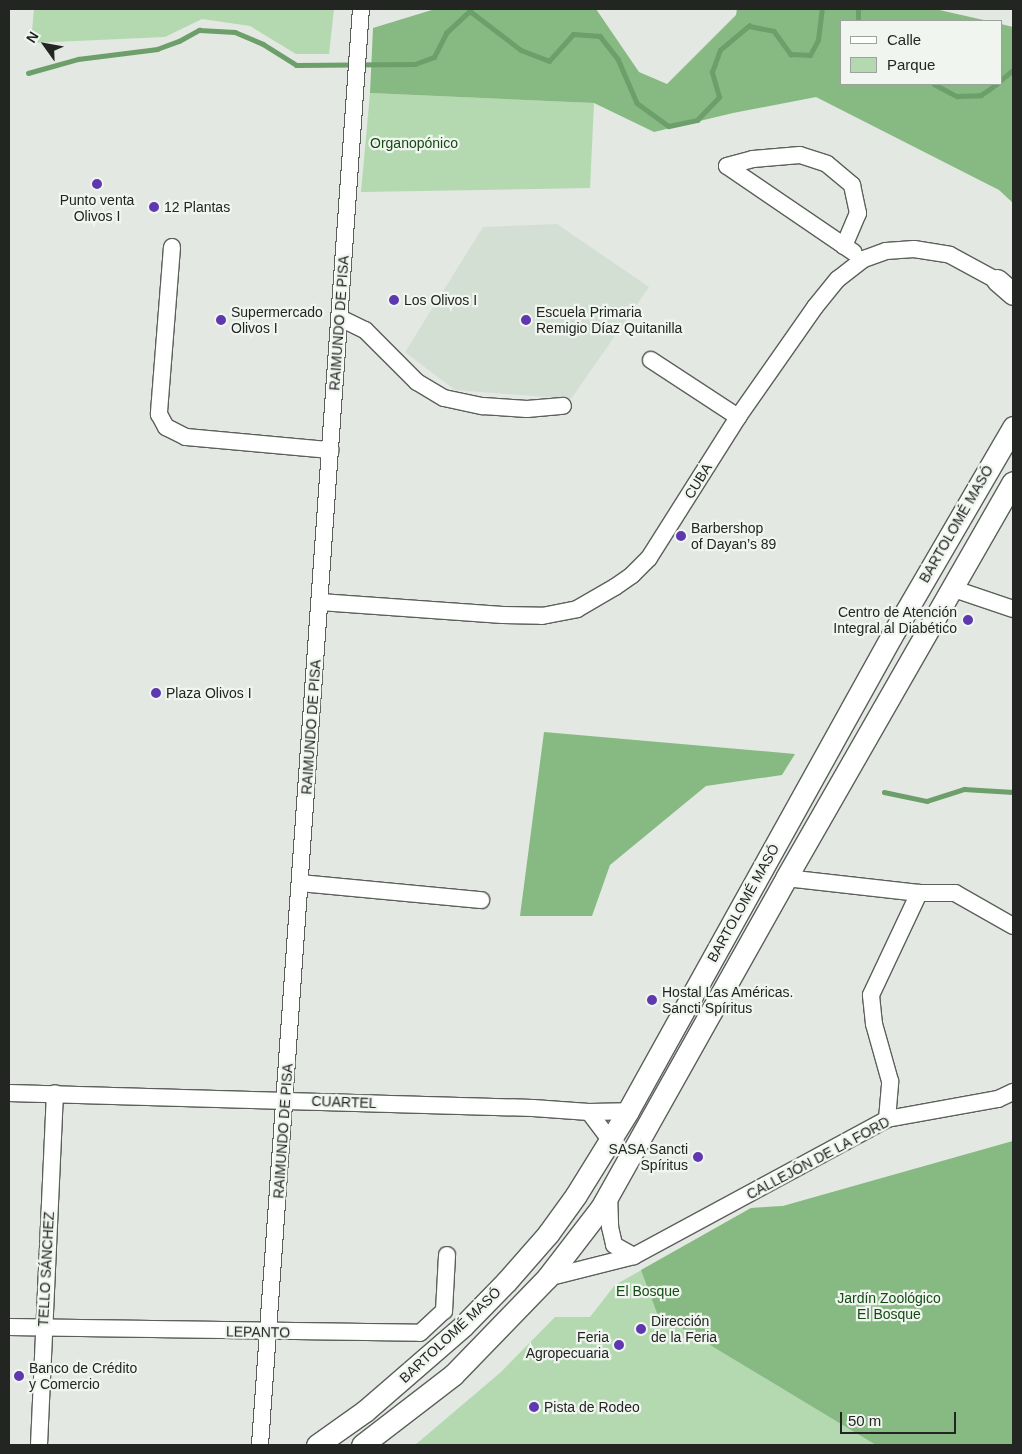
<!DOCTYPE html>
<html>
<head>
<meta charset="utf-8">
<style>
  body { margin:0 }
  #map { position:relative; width:1022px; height:1454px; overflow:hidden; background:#e3e8e2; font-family:Arial,sans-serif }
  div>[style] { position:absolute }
  .built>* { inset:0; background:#d4dfd3 }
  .green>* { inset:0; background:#b4d9b1 }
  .forest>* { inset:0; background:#86ba82 }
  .stream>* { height:4.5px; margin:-2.25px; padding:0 2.25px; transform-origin:2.25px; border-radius:2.25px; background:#6c9f69 }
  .roads { filter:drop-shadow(1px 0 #5b605b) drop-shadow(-1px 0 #5b605b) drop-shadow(0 1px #5b605b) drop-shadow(0 -1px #5b605b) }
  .minor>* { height:16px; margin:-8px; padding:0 8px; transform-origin:8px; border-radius:8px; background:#fff }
  .major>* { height:21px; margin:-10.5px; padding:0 10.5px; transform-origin:10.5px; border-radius:10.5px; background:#fff }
  .dots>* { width:14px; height:14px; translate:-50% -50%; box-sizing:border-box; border:2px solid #f0f6ef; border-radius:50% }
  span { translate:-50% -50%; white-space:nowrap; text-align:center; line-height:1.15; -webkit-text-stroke:4.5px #f0f6ef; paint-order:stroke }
  .park-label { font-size:14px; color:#154a14 }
  .poi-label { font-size:14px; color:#232523 }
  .left { translate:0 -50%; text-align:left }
  .right { translate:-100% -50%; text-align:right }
  .street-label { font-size:14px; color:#232523 }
  .frame { position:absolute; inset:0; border:10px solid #232523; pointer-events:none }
  .legend { position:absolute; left:840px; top:20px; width:162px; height:65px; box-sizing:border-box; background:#f0f6ef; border:1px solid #9ea29d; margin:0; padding:6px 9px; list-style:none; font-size:15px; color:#232523 }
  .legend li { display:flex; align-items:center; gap:10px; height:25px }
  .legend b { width:25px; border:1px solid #9ea29d }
  .north { position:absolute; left:20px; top:20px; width:50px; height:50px; -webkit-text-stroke:4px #f0f6ef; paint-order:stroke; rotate:302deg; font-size:14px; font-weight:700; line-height:20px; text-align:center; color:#232523 }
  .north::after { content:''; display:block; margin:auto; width:18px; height:22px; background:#232523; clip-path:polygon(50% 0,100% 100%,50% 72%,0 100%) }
  .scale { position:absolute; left:840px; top:1412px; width:116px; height:22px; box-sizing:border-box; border:2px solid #232523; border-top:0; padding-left:6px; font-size:15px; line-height:18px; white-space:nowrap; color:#232523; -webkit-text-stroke:4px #f0f6ef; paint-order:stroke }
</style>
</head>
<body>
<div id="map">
  <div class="built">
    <div style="clip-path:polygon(557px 224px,649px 287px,571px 399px,455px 390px,405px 352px,483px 227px)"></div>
  </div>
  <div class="green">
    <div style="clip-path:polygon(34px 9px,334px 9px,329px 54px,296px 54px,250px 26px,202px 19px,165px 37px,31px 43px)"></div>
    <div style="clip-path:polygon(370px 93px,594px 103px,590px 188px,361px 192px)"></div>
    <div style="clip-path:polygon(1013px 1141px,1013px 1445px,415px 1445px,501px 1372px,555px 1317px,590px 1317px,615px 1285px,751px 1208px,783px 1206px)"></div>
  </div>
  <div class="forest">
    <div style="clip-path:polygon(435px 9px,596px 9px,639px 72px,667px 84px,736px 15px,737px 9px,935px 9px,988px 21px,841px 21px,841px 84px,1001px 84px,1001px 24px,1013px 27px,1013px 203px,999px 190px,816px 97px,733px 113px,654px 132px,594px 103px,370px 93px,373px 28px)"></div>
    <div style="clip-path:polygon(544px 732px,795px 754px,782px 775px,706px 786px,610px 865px,592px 916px,520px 916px)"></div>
    <div style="clip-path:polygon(1013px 1141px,1013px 1445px,876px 1445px,657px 1313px,641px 1270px,751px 1208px,783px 1206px)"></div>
  </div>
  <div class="stream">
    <div style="left:858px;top:21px;width:12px;rotate:-90deg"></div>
    <div style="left:28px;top:73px;width:52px;rotate:-15.6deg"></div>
    <div style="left:78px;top:59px;width:80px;rotate:-7.2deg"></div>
    <div style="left:157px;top:49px;width:23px;rotate:-20deg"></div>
    <div style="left:179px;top:41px;width:23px;rotate:-29deg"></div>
    <div style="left:199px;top:30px;width:36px;rotate:3deg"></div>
    <div style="left:235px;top:32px;width:30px;rotate:23deg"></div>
    <div style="left:263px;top:44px;width:39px;rotate:32deg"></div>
    <div style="left:296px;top:65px;width:119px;rotate:-0.5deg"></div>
    <div style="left:415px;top:64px;width:20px;rotate:-20deg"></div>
    <div style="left:434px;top:57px;width:27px;rotate:-63deg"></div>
    <div style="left:446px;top:33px;width:33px;rotate:-43deg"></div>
    <div style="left:470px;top:11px;width:64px;rotate:37.4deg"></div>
    <div style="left:521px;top:50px;width:30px;rotate:21deg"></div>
    <div style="left:549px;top:61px;width:36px;rotate:-48deg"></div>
    <div style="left:573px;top:34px;width:27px;rotate:4deg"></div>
    <div style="left:600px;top:36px;width:29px;rotate:52deg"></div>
    <div style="left:618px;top:59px;width:48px;rotate:66.6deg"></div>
    <div style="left:637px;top:103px;width:39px;rotate:36deg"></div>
    <div style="left:669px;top:126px;width:29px;rotate:-12deg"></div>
    <div style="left:697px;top:120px;width:32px;rotate:-46deg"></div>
    <div style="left:719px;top:97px;width:26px;rotate:-106deg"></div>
    <div style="left:712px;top:72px;width:23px;rotate:-70deg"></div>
    <div style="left:720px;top:50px;width:38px;rotate:-40deg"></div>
    <div style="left:749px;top:26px;width:25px;rotate:11deg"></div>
    <div style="left:774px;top:31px;width:29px;rotate:54deg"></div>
    <div style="left:791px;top:54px;width:19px;rotate:3deg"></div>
    <div style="left:810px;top:55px;width:17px;rotate:-62deg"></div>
    <div style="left:818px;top:40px;width:31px;rotate:-83deg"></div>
    <div style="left:1001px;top:80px;width:16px;rotate:-40deg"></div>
    <div style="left:934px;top:84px;width:26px;rotate:28deg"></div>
    <div style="left:957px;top:96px;width:24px;rotate:-2deg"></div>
    <div style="left:981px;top:95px;width:19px;rotate:-35deg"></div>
    <div style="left:884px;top:792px;width:44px;rotate:11.8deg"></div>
    <div style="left:927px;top:801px;width:39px;rotate:-18deg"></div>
    <div style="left:964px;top:789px;width:49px;rotate:3.5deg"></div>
  </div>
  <div class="roads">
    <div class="minor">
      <div style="left:727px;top:166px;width:27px;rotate:-15deg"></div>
      <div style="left:753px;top:159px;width:47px;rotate:-4.9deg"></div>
      <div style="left:800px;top:155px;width:28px;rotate:18deg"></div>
      <div style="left:827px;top:164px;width:33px;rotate:40deg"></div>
      <div style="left:852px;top:185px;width:29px;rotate:78deg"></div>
      <div style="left:858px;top:213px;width:36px;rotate:113deg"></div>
      <div style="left:727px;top:166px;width:153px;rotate:34.3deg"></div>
      <div style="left:172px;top:247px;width:168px;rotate:94.5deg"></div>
      <div style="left:159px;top:414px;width:15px;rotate:62deg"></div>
      <div style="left:166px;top:427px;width:22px;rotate:27deg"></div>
      <div style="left:186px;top:437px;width:145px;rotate:5.2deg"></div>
      <div style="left:340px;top:318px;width:28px;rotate:26deg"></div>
      <div style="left:365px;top:330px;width:74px;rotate:45deg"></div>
      <div style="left:417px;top:382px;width:31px;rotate:31deg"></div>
      <div style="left:444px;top:398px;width:40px;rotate:12deg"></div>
      <div style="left:483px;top:406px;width:44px;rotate:3.9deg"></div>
      <div style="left:527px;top:409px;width:36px;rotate:-5deg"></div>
      <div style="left:651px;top:360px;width:104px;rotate:33.2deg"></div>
      <div style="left:951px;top:588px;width:65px;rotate:18.7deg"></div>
      <div style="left:320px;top:602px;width:183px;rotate:4.1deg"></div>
      <div style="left:503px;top:615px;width:39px;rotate:1deg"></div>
      <div style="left:542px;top:616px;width:36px;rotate:-11deg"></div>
      <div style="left:577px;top:609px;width:44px;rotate:-30.1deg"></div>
      <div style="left:615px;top:587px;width:21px;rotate:-35deg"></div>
      <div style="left:632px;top:575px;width:24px;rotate:-45deg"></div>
      <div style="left:649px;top:558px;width:167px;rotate:-57.7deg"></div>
      <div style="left:738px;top:417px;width:134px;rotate:-55deg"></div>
      <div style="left:815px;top:307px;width:36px;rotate:-51deg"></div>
      <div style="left:838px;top:279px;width:33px;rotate:-38deg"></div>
      <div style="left:864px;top:259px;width:23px;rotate:-20deg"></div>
      <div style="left:886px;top:251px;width:28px;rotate:-4deg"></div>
      <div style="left:914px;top:249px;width:36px;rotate:9deg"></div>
      <div style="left:950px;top:255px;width:65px;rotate:28.5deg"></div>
      <div style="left:786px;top:878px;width:134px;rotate:6.4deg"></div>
      <div style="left:919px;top:893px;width:36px"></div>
      <div style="left:955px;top:893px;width:67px;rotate:29.6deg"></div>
      <div style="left:300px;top:883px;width:182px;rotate:5.4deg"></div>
      <div style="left:9px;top:1093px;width:524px;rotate:1.64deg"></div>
      <div style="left:533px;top:1108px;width:56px;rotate:4.1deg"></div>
      <div style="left:589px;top:1112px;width:39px;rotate:-1deg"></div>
      <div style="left:589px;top:1112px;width:35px;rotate:53deg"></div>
      <div style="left:887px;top:1119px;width:38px;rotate:-85deg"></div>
      <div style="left:890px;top:1081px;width:59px;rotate:-105.7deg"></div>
      <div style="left:874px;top:1024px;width:29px;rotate:-96deg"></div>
      <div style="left:871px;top:995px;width:113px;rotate:-64.8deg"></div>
      <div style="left:609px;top:1194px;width:33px;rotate:88deg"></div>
      <div style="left:610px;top:1227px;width:18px;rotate:77deg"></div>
      <div style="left:614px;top:1245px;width:23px;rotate:29deg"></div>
      <div style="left:547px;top:1278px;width:90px;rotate:-14.2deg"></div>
      <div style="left:634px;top:1256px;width:288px;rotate:-28.4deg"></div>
      <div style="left:887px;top:1119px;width:113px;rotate:-10.2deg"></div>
      <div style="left:998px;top:1099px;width:17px;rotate:-25deg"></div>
      <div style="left:9px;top:1327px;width:411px;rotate:0.8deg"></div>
      <div style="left:420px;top:1333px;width:33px;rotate:-43deg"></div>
      <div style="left:444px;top:1311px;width:56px;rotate:-86.9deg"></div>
      <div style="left:39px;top:1445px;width:352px;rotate:-87.4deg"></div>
      <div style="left:260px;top:1445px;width:1440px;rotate:-85.98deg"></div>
    </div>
    <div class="major">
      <div style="left:997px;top:280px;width:21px;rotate:41deg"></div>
      <div style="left:317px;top:1445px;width:59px;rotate:-35.3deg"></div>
      <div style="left:365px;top:1411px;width:130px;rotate:-40.9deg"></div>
      <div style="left:463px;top:1326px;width:62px;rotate:-45.7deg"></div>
      <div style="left:506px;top:1282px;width:64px;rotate:-48.8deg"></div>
      <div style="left:548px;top:1234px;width:48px;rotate:-54.3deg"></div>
      <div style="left:576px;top:1195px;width:99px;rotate:-58.2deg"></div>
      <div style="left:628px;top:1111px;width:542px;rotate:-60.98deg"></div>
      <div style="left:891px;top:637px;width:243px;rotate:-59.8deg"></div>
      <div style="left:362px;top:1445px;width:115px;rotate:-37.6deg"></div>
      <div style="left:453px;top:1375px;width:135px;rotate:-45.9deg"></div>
      <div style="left:547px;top:1278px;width:88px;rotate:-52.4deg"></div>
      <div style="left:601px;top:1208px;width:378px;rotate:-60.7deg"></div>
      <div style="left:786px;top:878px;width:456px;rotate:-60.2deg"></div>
    </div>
  </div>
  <div class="dots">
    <div style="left:97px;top:184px;background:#5f38b0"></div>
    <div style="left:154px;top:207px;background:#5f38b0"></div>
    <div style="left:394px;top:300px;background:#5f38b0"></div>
    <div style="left:221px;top:320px;background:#5f38b0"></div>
    <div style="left:526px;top:320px;background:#5f38b0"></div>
    <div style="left:681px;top:536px;background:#5f38b0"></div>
    <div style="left:968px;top:620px;background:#5f38b0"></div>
    <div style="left:156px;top:693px;background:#5f38b0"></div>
    <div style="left:652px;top:1000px;background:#5f38b0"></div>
    <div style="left:698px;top:1157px;background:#5f38b0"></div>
    <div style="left:641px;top:1329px;background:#5f38b0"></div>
    <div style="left:619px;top:1345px;background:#5f38b0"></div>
    <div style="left:19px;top:1376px;background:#5f38b0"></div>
    <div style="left:534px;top:1407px;background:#5f38b0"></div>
  </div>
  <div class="park-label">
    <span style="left:414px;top:143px">Organopónico</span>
    <span style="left:648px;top:1291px">El Bosque</span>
    <span style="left:889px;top:1306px">Jardín Zoológico<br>El Bosque</span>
  </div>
  <div class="poi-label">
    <span style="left:97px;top:208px">Punto venta<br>Olivos I</span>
    <span class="left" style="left:164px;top:207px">12 Plantas</span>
    <span class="left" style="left:404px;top:300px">Los Olivos I</span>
    <span class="left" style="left:231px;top:320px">Supermercado<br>Olivos I</span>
    <span class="left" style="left:536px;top:320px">Escuela Primaria<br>Remigio Díaz Quitanilla</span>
    <span class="left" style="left:691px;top:536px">Barbershop<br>of Dayan’s 89</span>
    <span class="right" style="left:957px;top:620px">Centro de Atención<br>Integral al Diabético</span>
    <span class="left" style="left:166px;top:693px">Plaza Olivos I</span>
    <span class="left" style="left:662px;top:1000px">Hostal Las Américas.<br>Sancti Spíritus</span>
    <span class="right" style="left:688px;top:1157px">SASA Sancti<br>Spíritus</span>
    <span class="left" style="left:651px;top:1329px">Dirección<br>de la Feria</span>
    <span class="right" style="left:609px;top:1345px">Feria<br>Agropecuaria</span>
    <span class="left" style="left:29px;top:1376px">Banco de Crédito<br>y Comercio</span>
    <span class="left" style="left:544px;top:1407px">Pista de Rodeo</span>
  </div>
  <div class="street-label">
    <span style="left:339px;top:323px;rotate:-86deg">RAIMUNDO DE PISA</span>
    <span style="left:698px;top:481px;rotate:-58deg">CUBA</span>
    <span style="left:956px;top:524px;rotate:-60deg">BARTOLOMÉ MASÓ</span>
    <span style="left:311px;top:727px;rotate:-86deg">RAIMUNDO DE PISA</span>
    <span style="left:743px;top:903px;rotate:-61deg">BARTOLOMÉ MASÓ</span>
    <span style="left:344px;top:1102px;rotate:2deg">CUARTEL</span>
    <span style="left:283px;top:1131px;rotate:-86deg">RAIMUNDO DE PISA</span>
    <span style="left:818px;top:1158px;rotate:-28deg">CALLEJÓN DE LA FORD</span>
    <span style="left:46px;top:1269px;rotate:-87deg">TELLO SÁNCHEZ</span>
    <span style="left:258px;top:1332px;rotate:1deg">LEPANTO</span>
    <span style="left:450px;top:1335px;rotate:-43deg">BARTOLOMÉ MASÓ</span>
  </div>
  <div class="frame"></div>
  <ul class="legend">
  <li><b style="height:6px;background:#fff"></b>Calle</li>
  <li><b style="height:14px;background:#b4d9b1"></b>Parque</li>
  </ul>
  <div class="north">N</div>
  <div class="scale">50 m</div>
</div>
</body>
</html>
